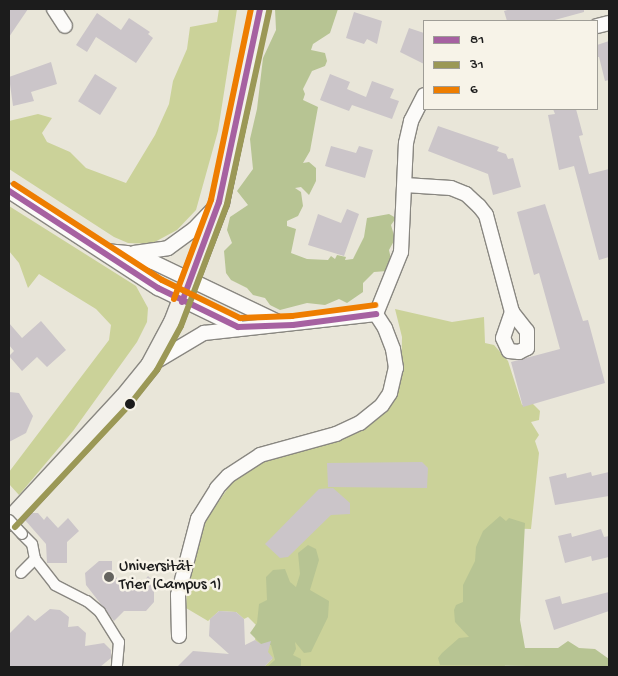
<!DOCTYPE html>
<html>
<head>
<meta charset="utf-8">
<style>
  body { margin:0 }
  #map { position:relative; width:618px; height:676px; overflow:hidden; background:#e9e6d9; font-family:"Gochi Hand",sans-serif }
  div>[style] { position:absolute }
  .green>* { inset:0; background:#cbd299 }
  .forest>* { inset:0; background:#b7c493 }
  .building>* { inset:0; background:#cbc5c9; transform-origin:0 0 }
  .roads { filter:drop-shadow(1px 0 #898781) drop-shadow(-1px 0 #898781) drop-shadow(0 1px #898781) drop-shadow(0 -1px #898781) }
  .pedestrian>* { height:10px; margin:-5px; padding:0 5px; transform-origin:5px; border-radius:5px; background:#fcfbf9 }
  .minor>* { height:14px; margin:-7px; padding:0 7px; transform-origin:7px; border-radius:7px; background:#fcfbf9 }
  .secondary>* { height:19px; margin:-9.5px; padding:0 9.5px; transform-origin:9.5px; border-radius:9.5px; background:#f3f1eb }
  .bridges { filter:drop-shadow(1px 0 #898781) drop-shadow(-1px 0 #898781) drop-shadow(0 1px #898781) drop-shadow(0 -1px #898781) }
  .pedestrian-bridge>* { height:10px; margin:-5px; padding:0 5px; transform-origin:5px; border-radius:5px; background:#fcfbf9 }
  .bus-1>* { height:6px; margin:-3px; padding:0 3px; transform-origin:3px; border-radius:3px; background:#a661a1 }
  .bus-2>* { height:6px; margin:-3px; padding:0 3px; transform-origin:3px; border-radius:3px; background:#9b9856 }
  .bus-3>* { height:6px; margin:-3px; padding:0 3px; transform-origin:3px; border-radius:3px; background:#ee7d00 }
  .dots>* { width:14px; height:14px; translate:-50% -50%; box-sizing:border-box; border:2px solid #f7f3e8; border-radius:50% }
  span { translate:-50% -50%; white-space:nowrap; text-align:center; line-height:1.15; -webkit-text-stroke:5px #f7f3e8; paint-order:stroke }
  .poi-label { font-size:16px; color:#1c1c1c }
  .left { translate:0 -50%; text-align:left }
  .frame { position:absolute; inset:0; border:10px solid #1c1c1c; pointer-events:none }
  .legend { position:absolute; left:423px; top:20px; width:175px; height:90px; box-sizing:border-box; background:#f7f3e8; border:1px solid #9f9d96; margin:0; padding:6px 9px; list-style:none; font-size:15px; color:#1c1c1c }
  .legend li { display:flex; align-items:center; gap:10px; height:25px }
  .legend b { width:25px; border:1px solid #9f9d96 }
</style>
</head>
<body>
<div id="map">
  <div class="green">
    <div style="clip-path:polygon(219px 9px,237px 9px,218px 131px,196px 210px,177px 230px,151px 244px,128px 243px,114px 237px,9px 169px,9px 121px,38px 114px,52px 118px,42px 133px,47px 142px,70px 152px,86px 168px,126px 183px,155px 135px,169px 104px,173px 81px,187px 49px,190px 27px,217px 22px)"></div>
    <div style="clip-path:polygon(9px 206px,136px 286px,148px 308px,147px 322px,137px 342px,73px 431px,19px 495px,9px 484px,9px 472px,109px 340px,111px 325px,96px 309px,39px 274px,28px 288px,19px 263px,9px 251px)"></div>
    <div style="clip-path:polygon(395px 309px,452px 322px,484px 317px,485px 343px,494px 345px,508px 361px,522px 405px,532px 403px,540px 411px,539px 420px,531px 422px,539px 435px,535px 441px,539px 453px,531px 529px,496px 528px,505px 667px,264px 667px,272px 659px,267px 652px,268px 643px,260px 645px,255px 640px,258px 627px,248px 617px,244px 619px,236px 612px,219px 611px,208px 621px,186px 608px,187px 588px,206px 520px,237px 475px,282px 451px,361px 430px,380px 417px,396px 395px,401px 381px,402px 337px)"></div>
  </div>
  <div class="forest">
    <div style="clip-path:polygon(275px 9px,338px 9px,330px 33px,313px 44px,311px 50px,325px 53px,327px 61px,325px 66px,312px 71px,303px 89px,305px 94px,303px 100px,318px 107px,310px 151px,303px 163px,309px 162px,316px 168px,316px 181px,309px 195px,301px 187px,295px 188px,301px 192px,303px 206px,298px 216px,287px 221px,287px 226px,296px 229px,291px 253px,307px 259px,328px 260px,331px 256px,335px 259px,337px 255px,346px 257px,345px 260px,353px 259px,364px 237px,367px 218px,389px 214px,396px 218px,391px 225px,395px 239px,389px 250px,391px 259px,387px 271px,374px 272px,363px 283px,363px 292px,347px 303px,339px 299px,325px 305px,307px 303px,280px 310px,270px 305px,265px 298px,253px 295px,247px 288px,231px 280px,226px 273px,224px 251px,232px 243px,227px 230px,230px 217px,248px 205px,237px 191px,253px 169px,250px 139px,257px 109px,263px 58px,276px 30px)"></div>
    <div style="clip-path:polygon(500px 516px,506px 521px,509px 518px,525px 523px,520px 620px,525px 648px,558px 648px,568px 641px,579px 648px,595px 649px,609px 659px,609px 667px,440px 665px,438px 658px,442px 653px,459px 638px,469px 637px,455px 622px,454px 610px,456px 605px,463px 602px,463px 585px,475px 561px,476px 547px,483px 531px)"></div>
    <div style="clip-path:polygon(308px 545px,316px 549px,319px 560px,310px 590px,329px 601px,328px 617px,311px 652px,304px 653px,295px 642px,296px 649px,293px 655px,301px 659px,301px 667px,267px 667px,275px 660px,271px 645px,261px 644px,250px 633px,257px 623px,259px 604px,267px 600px,266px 577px,273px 570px,285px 569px,290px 582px,296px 587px,300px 574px,298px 553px)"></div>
  </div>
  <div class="building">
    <div style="clip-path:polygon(9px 9px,28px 9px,9px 37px)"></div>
    <div style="clip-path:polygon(511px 9px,584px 9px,584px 12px,551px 21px,507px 21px,504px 11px)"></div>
    <div style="clip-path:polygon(354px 12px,382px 21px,377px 44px,367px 39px,364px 44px,346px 38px)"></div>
    <div style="clip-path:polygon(97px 13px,121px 30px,129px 18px,150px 32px,148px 34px,153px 38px,136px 63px,96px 37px,87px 52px,76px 45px)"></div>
    <div style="clip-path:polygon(409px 28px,424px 33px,424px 64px,400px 52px)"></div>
    <div style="clip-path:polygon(609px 41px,609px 80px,605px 81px,599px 57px,597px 57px,597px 45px)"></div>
    <div style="clip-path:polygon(51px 62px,57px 84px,31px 92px,34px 101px,13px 106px,9px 77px)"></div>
    <div style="left:95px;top:74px;width:26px;height:32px;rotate:32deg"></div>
    <div style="clip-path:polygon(330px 74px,350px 82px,347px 89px,366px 97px,372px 81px,394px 89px,390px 98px,399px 101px,392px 119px,352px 105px,349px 111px,320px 100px)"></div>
    <div style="clip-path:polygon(553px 109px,576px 109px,583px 135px,579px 136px,589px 174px,609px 169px,609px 257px,599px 260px,574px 166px,559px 170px,548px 115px,555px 114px)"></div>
    <div style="clip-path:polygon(438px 126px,499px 147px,497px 151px,506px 154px,508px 159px,513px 158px,521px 187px,493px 195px,488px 174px,428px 151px)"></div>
    <div style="clip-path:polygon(331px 146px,356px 153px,359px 146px,373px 150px,365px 178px,325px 166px)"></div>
    <div style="clip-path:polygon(545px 204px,583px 321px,588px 320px,605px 383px,523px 407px,511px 362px,560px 349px,539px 273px,534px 275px,517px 212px)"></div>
    <div style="clip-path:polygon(347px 209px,359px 214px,344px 256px,308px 245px,318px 214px,341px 223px)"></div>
    <div style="clip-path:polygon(41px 321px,66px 350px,47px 367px,37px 357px,22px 371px,9px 356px,14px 351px,9px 345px,9px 323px,22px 338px)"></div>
    <div style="clip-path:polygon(9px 392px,19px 393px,33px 416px,26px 433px,9px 442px)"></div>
    <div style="clip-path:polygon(422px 462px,428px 468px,427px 488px,328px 487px,327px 463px)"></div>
    <div style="clip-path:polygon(591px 472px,592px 476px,609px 472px,609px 496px,555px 505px,549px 477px,566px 473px,567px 478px)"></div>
    <div style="clip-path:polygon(333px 488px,350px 503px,350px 514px,331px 515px,288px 557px,280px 558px,265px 544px,319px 489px)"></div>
    <div style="clip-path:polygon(31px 513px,38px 513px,44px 520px,47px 516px,58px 528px,68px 518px,79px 531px,67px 542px,67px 563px,47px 563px,46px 544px,25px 520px)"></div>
    <div style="clip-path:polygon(601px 529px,604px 537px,609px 536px,609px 557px,592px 561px,591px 556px,565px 563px,558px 536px,571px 533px,572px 537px)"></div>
    <div style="clip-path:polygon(99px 561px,112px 561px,112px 573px,125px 586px,140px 586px,148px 576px,154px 582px,154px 602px,146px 611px,124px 611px,114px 621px,86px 585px,85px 573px)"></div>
    <div style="clip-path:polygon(609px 592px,609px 611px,554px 630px,545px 600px,560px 596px,562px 604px)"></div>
    <div style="clip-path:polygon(50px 609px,60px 610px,69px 617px,68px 627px,78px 626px,86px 633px,85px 646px,104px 643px,111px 650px,111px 658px,100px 667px,9px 667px,9px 634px,28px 615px,35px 621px)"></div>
    <div style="clip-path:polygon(219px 611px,236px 612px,244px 619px,245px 645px,255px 640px,261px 644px,271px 641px,268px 652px,273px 658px,264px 667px,177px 667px,193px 651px,229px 654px,209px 636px,210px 619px)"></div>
  </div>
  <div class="roads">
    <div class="pedestrian">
      <div style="left:35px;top:559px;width:33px;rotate:52deg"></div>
      <div style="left:55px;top:585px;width:36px;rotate:27deg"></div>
      <div style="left:87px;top:601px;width:17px;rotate:40deg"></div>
      <div style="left:100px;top:612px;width:36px;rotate:58deg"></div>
      <div style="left:119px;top:642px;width:25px;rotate:95deg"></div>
      <div style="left:21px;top:573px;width:20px;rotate:-45deg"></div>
      <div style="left:35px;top:559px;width:15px;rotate:-101deg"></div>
      <div style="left:32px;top:544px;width:14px;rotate:-135deg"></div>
    </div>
    <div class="minor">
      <div style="left:54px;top:9px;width:20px;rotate:57deg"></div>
      <div style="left:597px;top:26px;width:12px;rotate:-14deg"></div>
      <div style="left:405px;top:185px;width:46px;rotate:3.7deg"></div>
      <div style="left:451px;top:188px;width:16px;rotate:22deg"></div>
      <div style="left:466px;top:194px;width:18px;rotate:43deg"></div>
      <div style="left:479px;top:206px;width:11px;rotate:52deg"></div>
      <div style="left:486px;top:215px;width:100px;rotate:75deg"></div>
      <div style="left:512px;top:312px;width:24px;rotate:52deg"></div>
      <div style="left:527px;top:331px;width:17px;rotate:90deg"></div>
      <div style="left:527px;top:348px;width:9px;rotate:153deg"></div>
      <div style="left:519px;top:352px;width:10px;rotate:-174deg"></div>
      <div style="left:509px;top:351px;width:14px;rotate:-115deg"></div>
      <div style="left:503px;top:338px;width:28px;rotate:-71deg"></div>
      <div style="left:9px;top:191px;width:178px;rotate:33.1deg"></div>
      <div style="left:158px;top:288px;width:89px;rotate:26deg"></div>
      <div style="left:105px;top:251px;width:22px;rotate:5deg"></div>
      <div style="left:127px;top:253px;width:28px;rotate:19deg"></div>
      <div style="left:153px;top:262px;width:139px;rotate:25.6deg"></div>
      <div style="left:134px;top:253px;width:34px;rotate:-8deg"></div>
      <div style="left:168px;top:248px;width:32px;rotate:-36deg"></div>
      <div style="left:194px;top:229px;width:29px;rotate:-46deg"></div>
      <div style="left:376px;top:314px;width:67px;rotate:-68deg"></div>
      <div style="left:401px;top:252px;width:109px;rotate:-87.4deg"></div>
      <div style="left:406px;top:143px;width:23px;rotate:-77deg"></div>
      <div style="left:411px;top:121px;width:29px;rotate:-63deg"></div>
      <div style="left:150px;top:365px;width:63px;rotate:-30.7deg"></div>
      <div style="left:204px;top:333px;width:173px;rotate:-6.3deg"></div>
      <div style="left:179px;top:636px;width:41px;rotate:-91.4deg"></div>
      <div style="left:178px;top:595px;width:79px;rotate:-75.3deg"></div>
      <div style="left:198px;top:519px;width:36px;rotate:-58deg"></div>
      <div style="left:217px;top:488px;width:16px;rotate:-47deg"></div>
      <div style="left:228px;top:476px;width:38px;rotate:-33deg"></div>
      <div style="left:260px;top:455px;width:79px;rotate:-15.4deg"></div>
      <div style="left:336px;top:434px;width:26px;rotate:-25deg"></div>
      <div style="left:360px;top:423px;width:28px;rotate:-39deg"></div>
      <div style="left:382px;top:405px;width:14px;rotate:-56deg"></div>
      <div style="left:390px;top:393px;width:26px;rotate:-77deg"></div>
      <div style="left:396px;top:368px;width:19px;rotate:-99deg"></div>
      <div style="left:393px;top:349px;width:22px;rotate:-111deg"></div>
      <div style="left:385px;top:328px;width:17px;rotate:-123deg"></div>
    </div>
    <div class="secondary">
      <div style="left:9px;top:521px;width:169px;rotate:-47.2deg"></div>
      <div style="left:124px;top:397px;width:41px;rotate:-50.9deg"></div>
      <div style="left:150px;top:365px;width:49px;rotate:-61.9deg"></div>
      <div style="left:173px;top:322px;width:129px;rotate:-69deg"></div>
      <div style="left:219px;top:202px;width:197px;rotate:-78deg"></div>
    </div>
  </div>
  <div class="bridges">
    <div class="pedestrian-bridge">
      <div style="left:9px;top:520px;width:19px;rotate:47deg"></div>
    </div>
  </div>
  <div class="bus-1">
    <div style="left:9px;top:191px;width:178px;rotate:33.1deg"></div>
    <div style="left:158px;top:288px;width:89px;rotate:26deg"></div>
    <div style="left:238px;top:327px;width:55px;rotate:-2.1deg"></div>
    <div style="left:293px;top:325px;width:84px;rotate:-7.5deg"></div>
    <div style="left:182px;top:302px;width:107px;rotate:-69.7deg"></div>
    <div style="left:219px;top:202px;width:197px;rotate:-78deg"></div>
  </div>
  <div class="bus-2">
    <div style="left:15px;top:527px;width:170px;rotate:-46.9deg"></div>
    <div style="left:131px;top:403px;width:42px;rotate:-51.8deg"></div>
    <div style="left:157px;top:370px;width:50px;rotate:-61.4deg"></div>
    <div style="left:181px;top:326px;width:130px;rotate:-69.3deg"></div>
    <div style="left:227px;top:204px;width:198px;rotate:-77.7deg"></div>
  </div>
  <div class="bus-3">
    <div style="left:14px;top:184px;width:176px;rotate:33deg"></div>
    <div style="left:162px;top:280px;width:87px;rotate:26deg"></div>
    <div style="left:240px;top:318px;width:52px;rotate:-2.2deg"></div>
    <div style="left:292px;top:316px;width:84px;rotate:-7.5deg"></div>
    <div style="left:174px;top:299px;width:106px;rotate:-69.5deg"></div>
    <div style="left:211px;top:200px;width:195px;rotate:-78.2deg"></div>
  </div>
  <div class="dots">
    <div style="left:130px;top:404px;background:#1c1c1c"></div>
    <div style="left:109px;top:577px;background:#64635e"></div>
  </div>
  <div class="poi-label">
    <span class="left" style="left:119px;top:577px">Universität<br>Trier (Campus 1)</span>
  </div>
  <div class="frame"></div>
  <ul class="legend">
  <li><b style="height:6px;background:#a661a1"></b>81</li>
  <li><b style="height:6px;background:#9b9856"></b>31</li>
  <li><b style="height:6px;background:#ee7d00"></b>6</li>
  </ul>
</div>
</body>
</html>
